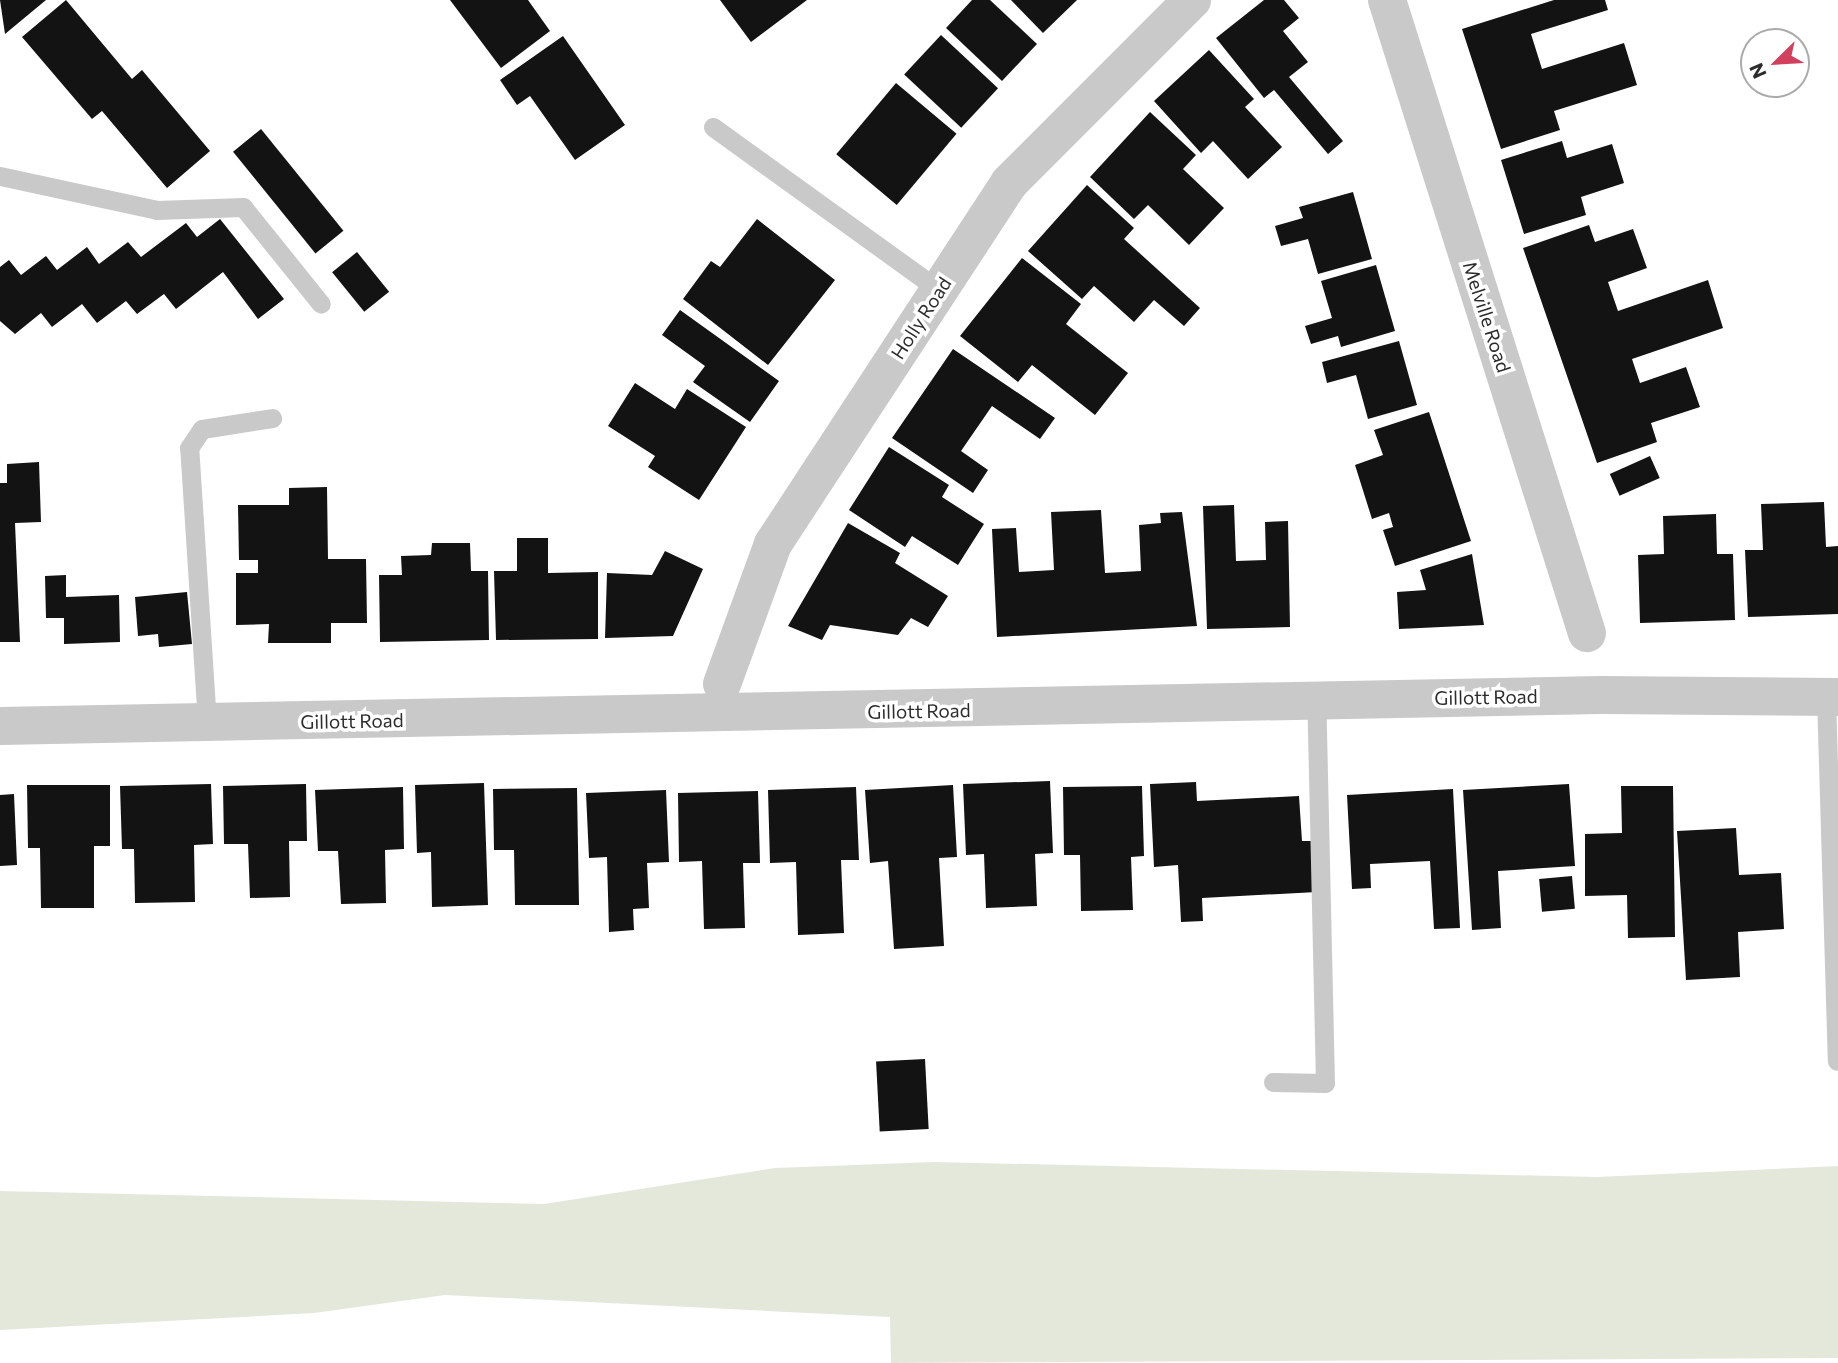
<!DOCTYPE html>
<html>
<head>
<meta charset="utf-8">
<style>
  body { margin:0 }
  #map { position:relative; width:1838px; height:1363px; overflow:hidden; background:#fff; font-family:Commissioner,sans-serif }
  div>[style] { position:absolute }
  .green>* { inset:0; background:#e4e8db }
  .building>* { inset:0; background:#131313; transform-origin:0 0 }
  .lane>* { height:19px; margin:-9.5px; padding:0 9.5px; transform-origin:9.5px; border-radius:9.5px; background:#c9c9c9 }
  .street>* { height:38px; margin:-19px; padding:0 19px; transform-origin:19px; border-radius:19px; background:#c9c9c9 }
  span { translate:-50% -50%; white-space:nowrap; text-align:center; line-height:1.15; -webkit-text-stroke:7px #fff; paint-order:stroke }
  .street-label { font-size:19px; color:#2c2c2c }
  .north { position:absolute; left:1740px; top:28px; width:70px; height:70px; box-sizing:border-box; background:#fff; border:2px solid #ababab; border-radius:50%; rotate:246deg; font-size:19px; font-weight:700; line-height:28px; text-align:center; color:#2c2c2c }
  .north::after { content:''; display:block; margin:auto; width:24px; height:32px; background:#d1405d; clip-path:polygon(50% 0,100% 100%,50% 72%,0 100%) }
</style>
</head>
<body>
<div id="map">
  <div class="green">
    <div style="clip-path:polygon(934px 1162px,1597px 1177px,1838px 1166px,1838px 1358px,891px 1363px,890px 1317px,445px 1295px,314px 1313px,0 1330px,0 1191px,544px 1204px,775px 1168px)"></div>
  </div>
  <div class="building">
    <div style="clip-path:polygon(0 0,46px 0,5px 34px)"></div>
    <div style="clip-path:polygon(66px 0,132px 79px,142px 70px,210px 151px,167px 188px,102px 111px,92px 119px,22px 37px)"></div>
    <div style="clip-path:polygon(450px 0,528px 0,550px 31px,501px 68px)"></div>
    <div style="clip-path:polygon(720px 0,807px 0,751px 42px)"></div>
    <div style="clip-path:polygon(972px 0,990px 0,1037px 44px,1002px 81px,946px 28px)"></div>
    <div style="clip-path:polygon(1011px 0,1077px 0,1043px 33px)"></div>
    <div style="clip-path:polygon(1264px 0,1284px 0,1299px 18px,1283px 31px,1308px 62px,1289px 77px,1343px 141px,1328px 154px,1274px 90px,1264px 98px,1216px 38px)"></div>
    <div style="clip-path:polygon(1554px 0,1605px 0,1608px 10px,1531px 34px,1542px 69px,1624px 43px,1637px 85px,1554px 111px,1560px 130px,1501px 149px,1462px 29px)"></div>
    <div style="left:941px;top:35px;width:78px;height:54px;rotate:43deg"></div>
    <div style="clip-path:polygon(563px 36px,625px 125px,575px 160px,530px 96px,517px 105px,500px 80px)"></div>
    <div style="clip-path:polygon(1209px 50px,1254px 99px,1245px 107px,1282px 147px,1248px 179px,1213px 141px,1201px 153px,1154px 101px)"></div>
    <div style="left:896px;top:83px;width:79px;height:93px;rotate:40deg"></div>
    <div style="clip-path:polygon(1150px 112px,1196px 155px,1183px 169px,1224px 208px,1189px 245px,1148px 205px,1134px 219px,1090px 177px)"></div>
    <div style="left:261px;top:129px;width:131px;height:36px;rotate:51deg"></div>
    <div style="clip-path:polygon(1562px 141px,1567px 158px,1612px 144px,1624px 183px,1581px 197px,1586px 215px,1524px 234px,1501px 160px)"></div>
    <div style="clip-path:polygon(1087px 185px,1134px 228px,1124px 239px,1200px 308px,1184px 326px,1154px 300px,1134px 322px,1094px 286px,1082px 299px,1028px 251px)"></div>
    <div style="clip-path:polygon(1353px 192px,1372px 259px,1318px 274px,1308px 239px,1281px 246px,1275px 226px,1303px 218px,1299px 207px)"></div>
    <div style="clip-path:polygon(220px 219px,284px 299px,258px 319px,223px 272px,176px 309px,164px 294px,137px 314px,126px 301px,97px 323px,82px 304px,52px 327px,41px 313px,15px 334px,0 321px,0 267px,9px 260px,21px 275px,46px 256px,57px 270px,87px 247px,99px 264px,128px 242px,141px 257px,186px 223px,197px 237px)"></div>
    <div style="clip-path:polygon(757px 219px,835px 280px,768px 365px,683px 299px,711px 261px,720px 267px)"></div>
    <div style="clip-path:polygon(1589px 225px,1595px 242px,1633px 229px,1647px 268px,1608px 282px,1618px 311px,1708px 280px,1723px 328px,1632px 359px,1640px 383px,1686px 367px,1700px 407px,1651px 423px,1657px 442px,1597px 463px,1523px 248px)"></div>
    <div style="left:357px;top:252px;width:51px;height:32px;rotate:51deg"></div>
    <div style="clip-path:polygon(1022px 258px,1081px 304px,1066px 324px,1128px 373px,1095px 415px,1032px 365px,1018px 382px,960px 336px)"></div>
    <div style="clip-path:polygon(1376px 265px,1395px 331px,1341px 347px,1338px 336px,1311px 344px,1305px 326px,1332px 318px,1321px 281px)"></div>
    <div style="clip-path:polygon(680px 310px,779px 381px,750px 422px,693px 382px,705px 366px,662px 335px)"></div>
    <div style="clip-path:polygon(1399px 341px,1417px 405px,1368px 419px,1356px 375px,1327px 383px,1322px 362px)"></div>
    <div style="clip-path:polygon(953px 349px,1055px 418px,1040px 439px,992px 406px,961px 451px,988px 470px,973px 493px,892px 438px)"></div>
    <div style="clip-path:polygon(635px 383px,675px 409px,687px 389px,746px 427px,699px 500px,648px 467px,655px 456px,608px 426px)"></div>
    <div style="clip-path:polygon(1429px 412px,1471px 541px,1395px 566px,1383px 530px,1393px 527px,1389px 513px,1372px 519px,1355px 465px,1383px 455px,1374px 430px)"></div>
    <div style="clip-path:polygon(889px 447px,949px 485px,942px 497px,984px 524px,958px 565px,912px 536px,905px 547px,849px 510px)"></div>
    <div style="left:1650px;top:456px;width:24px;height:44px;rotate:66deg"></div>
    <div style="clip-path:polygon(39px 462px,41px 522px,15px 523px,20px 642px,0 642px,0 483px,7px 483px,7px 464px)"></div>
    <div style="clip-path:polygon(327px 487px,328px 559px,366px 559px,367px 623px,331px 623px,331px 643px,268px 643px,269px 624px,236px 625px,236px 573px,258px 573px,258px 560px,239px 560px,238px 505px,289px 505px,289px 488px)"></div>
    <div style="clip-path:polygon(1824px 502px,1826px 547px,1838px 546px,1838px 614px,1748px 617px,1745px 550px,1763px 550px,1761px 504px)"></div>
    <div style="clip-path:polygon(1234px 505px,1236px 561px,1266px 560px,1265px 522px,1288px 521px,1290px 627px,1207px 629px,1203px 506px)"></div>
    <div style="clip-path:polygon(1101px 510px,1105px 573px,1141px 571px,1139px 525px,1161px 523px,1160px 513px,1182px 512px,1197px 626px,997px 637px,992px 529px,1016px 528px,1019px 572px,1054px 570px,1051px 512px)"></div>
    <div style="clip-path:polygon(1716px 514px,1717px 554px,1733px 554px,1735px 620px,1640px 623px,1638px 555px,1664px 554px,1663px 516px)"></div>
    <div style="clip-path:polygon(848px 523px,900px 553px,895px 563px,948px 596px,928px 627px,911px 618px,898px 635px,830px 625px,822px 640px,788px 626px)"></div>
    <div style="clip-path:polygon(517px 538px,548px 538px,548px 573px,598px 572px,598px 639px,496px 640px,494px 571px,517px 571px)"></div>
    <div style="clip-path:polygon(432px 543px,470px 543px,471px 571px,488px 571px,489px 640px,380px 642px,379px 575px,402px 575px,401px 556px,431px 555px)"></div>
    <div style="clip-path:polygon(665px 551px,703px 569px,673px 636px,605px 638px,607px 573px,652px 575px)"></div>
    <div style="clip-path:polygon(1472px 554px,1484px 625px,1399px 629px,1397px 592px,1426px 590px,1420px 570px)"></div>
    <div style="clip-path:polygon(66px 575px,66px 597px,119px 595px,120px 642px,64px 644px,64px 618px,46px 618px,45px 576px)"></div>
    <div style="clip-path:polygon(187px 592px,192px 644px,159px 647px,158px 634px,138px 636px,135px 597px)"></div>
    <div style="clip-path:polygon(1050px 781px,1053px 853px,1035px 854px,1037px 906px,986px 908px,984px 854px,966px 855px,963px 784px)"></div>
    <div style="clip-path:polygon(1196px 782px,1197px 801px,1299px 796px,1302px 841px,1314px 841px,1317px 892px,1202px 898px,1203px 921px,1181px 922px,1178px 865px,1154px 867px,1150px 784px)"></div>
    <div style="clip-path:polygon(484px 783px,488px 905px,432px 907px,431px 852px,417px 853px,415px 785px)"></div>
    <div style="clip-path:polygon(211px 784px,213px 844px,194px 845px,195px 902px,135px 903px,134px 849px,122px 849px,120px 786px)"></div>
    <div style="clip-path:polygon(306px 784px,307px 841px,289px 841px,290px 897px,250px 898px,248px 844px,224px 844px,223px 786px)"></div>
    <div style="clip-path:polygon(1569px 784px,1575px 866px,1498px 871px,1501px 928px,1472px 930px,1463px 790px)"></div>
    <div style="clip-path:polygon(27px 785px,110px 785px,110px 846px,94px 846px,94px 908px,41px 908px,40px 848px,28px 848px)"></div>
    <div style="clip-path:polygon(953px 785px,957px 857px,939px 858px,944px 946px,894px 949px,888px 861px,870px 863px,865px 790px)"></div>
    <div style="clip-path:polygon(1142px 786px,1144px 856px,1131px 857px,1133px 910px,1081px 911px,1080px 855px,1064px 855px,1063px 787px)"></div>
    <div style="clip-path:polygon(1621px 786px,1673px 786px,1675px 937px,1628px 938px,1627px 895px,1585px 896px,1585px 834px,1622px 833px)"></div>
    <div style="clip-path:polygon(403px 787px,404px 849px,385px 850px,386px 903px,341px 904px,338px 851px,318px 851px,315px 790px)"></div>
    <div style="clip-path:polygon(856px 787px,859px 860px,841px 860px,844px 933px,798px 935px,796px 862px,770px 863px,768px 790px)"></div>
    <div style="clip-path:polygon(577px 788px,579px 905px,515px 905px,514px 850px,494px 850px,493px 789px)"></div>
    <div style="clip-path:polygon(1453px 789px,1460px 928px,1434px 929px,1430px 861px,1370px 864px,1371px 888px,1352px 889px,1347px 795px)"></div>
    <div style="clip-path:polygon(666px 790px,669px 862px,647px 863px,649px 908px,633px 909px,634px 930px,609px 932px,607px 857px,589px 858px,586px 793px)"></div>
    <div style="clip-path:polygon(758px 791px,760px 863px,743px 863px,745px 928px,704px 929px,702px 861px,679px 862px,678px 793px)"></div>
    <div style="clip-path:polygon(14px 794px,17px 865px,0 866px,0 795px)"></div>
    <div style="clip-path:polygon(1736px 828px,1739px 875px,1781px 873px,1784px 929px,1738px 932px,1740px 977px,1686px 980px,1677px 831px)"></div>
    <div style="left:1572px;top:876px;width:33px;height:33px;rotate:85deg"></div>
    <div style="left:925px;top:1059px;width:70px;height:49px;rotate:87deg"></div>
  </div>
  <div class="lane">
    <div style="left:713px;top:127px;width:279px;rotate:35.8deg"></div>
    <div style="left:0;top:176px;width:161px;rotate:12.2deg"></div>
    <div style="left:157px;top:210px;width:86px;rotate:-2deg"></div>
    <div style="left:243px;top:207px;width:124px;rotate:51.2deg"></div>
    <div style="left:1826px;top:696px;width:365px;rotate:88.3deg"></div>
    <div style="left:207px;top:723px;width:276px;rotate:-93.7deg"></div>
    <div style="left:189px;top:448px;width:23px;rotate:-56deg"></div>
    <div style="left:202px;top:429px;width:71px;rotate:-8.9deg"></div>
    <div style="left:1273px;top:1082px;width:52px;rotate:1.1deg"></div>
    <div style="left:1325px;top:1083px;width:382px;rotate:-91.3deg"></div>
  </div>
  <div class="street">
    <div style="left:1387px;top:0;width:664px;rotate:72.47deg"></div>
    <div style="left:722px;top:684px;width:149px;rotate:-70deg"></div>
    <div style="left:773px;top:544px;width:431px;rotate:-56.8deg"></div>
    <div style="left:1009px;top:183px;width:259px;rotate:-45deg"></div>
    <div style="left:0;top:726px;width:1601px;rotate:-1.11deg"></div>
    <div style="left:1601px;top:695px;width:237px;rotate:0.5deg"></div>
  </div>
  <div class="street-label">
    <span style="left:1487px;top:317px;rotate:72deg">Melville Road</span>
    <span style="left:921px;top:318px;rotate:-57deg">Holly Road</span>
    <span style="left:1486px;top:697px;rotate:-1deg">Gillott Road</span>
    <span style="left:919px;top:711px;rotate:-1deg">Gillott Road</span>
    <span style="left:352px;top:721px;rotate:-1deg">Gillott Road</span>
  </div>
  <div class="north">N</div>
</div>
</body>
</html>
